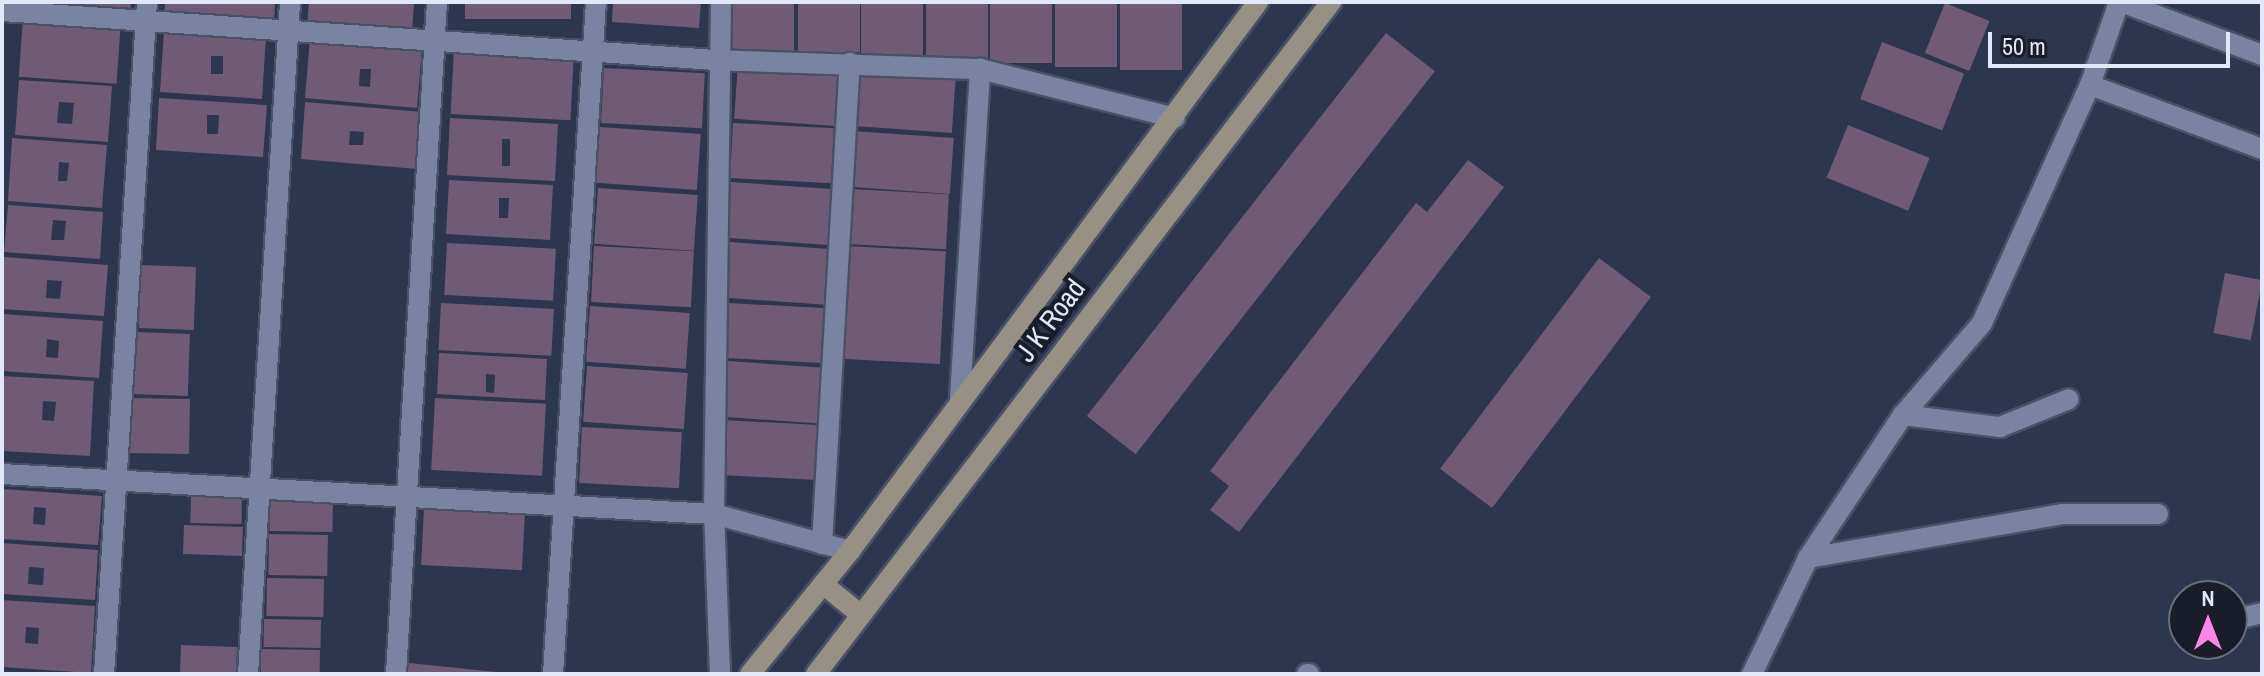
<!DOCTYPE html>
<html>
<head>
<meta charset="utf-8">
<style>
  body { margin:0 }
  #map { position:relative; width:2264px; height:676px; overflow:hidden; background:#2d354f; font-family:"Archivo Narrow",sans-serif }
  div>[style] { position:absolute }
  .building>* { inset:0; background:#705b76; transform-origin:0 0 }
  .roads { filter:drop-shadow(2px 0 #4a5167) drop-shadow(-2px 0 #4a5167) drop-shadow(0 2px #4a5167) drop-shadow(0 -2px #4a5167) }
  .minor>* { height:20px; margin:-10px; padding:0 10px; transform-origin:10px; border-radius:10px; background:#7a84a2 }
  .secondary>* { height:20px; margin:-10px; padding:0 10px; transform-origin:10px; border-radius:10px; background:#969184 }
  span { translate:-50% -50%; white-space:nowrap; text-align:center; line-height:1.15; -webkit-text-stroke:8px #191d29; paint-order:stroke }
  .street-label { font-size:28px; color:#e2e8f9 }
  .frame { position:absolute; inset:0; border:4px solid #e2e8f9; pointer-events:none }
  .north { position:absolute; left:2168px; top:580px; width:80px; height:80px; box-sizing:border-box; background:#191d29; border:2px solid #696e7c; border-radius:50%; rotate:0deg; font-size:22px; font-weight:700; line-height:32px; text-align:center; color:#e2e8f9 }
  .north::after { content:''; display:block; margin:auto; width:28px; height:36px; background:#fa87e7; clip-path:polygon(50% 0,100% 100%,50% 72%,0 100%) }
  .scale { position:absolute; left:1988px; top:32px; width:242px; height:36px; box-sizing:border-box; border:4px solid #e2e8f9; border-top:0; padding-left:10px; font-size:24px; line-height:28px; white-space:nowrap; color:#e2e8f9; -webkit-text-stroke:6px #191d29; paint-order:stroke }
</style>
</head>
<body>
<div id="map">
  <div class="building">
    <div style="clip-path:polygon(21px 2px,131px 2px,130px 14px)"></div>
    <div style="clip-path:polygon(165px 2px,275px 2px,274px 23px,164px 17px)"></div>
    <div style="clip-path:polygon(309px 2px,414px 2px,412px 34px,307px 27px)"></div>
    <div style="left:465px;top:2px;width:106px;height:17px"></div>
    <div style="clip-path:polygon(613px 2px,701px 2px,699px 28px,612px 22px)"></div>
    <div style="left:732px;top:2px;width:62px;height:49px"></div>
    <div style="left:798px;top:2px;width:62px;height:50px"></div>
    <div style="left:861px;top:2px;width:62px;height:54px"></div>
    <div style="left:926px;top:2px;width:62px;height:58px"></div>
    <div style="left:990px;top:2px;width:62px;height:61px"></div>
    <div style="left:1055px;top:2px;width:62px;height:65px"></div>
    <div style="left:1120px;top:2px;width:62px;height:68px"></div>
    <div style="left:1945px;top:3px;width:48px;height:54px;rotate:22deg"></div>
    <div style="left:23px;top:17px;width:98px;height:60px;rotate:4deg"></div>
    <div style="clip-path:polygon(evenodd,164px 30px,266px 37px,262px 99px,160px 92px,164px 30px,211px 56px,223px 56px,223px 74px,211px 74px,211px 56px)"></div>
    <div style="left:1386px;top:33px;width:62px;height:486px;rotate:38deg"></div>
    <div style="clip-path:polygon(evenodd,310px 38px,422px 47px,417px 108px,305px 98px,310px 38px,360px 69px,371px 69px,370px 87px,359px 86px,360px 69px)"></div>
    <div style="left:1882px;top:42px;width:88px;height:61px;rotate:21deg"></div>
    <div style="left:454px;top:49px;width:120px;height:65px;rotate:3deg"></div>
    <div style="left:738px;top:63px;width:101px;height:56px;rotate:4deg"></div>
    <div style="left:604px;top:68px;width:101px;height:55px;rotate:3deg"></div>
    <div style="left:855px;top:70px;width:101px;height:56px;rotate:4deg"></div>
    <div style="clip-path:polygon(evenodd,19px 80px,112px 86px,108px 142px,15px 135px,19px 80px,59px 102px,74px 103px,72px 124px,57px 123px,59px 102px)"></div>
    <div style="clip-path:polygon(evenodd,159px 98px,267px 105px,263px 157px,156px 150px,159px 98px,207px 115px,219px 115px,218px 134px,207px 134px,207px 115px)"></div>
    <div style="clip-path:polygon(evenodd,305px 102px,422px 112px,417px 169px,301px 159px,305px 102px,350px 131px,364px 132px,363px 145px,349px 145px,350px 131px)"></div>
    <div style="clip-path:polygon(evenodd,450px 118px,558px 124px,555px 181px,447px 175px,450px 118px,502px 139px,510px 139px,510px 166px,502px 166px,502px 139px)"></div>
    <div style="left:733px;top:123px;width:101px;height:55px;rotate:3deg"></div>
    <div style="left:1848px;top:125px;width:88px;height:57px;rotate:22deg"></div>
    <div style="left:600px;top:127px;width:101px;height:56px;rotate:4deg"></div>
    <div style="left:853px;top:131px;width:101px;height:56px;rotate:4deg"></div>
    <div style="clip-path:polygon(evenodd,12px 138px,107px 145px,102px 208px,8px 201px,12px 138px,59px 162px,69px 163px,67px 181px,58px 181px,59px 162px)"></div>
    <div style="clip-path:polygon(1468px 160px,1504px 187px,1239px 532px,1210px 510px,1229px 486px,1210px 471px,1416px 203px,1427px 212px)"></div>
    <div style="clip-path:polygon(evenodd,449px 180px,553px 185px,550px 240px,446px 234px,449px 180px,499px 198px,509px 198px,508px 218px,499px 218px,499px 198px)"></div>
    <div style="left:731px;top:182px;width:101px;height:56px;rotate:4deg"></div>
    <div style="left:598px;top:188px;width:100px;height:56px;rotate:4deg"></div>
    <div style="left:849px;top:189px;width:100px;height:55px;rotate:3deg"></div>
    <div style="clip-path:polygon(evenodd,8px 205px,103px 212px,100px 259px,4px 252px,8px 205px,53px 220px,66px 221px,64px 240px,51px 240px,53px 220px)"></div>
    <div style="left:730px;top:242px;width:100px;height:56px;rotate:4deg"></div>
    <div style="left:447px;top:243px;width:109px;height:52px;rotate:3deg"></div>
    <div style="left:594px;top:246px;width:100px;height:56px;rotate:3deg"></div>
    <div style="left:846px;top:246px;width:100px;height:113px;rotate:3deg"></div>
    <div style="clip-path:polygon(evenodd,4px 257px,108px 265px,104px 316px,2px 309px,4px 257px,47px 280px,62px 281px,60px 299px,46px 298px,47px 280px)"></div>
    <div style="left:1599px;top:258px;width:65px;height:264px;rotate:37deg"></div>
    <div style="left:141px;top:265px;width:55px;height:63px;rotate:2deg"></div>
    <div style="left:2225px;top:273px;width:38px;height:61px;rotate:11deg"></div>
    <div style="left:441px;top:303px;width:113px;height:47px;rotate:3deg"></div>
    <div style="left:728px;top:303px;width:100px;height:55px;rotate:3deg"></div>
    <div style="left:590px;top:306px;width:100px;height:56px;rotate:4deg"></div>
    <div style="clip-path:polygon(evenodd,2px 314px,103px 321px,99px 378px,2px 371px,2px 314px,47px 339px,59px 341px,58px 358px,46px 357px,47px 339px)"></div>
    <div style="left:135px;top:332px;width:55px;height:62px;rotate:2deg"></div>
    <div style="clip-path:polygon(evenodd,439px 353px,547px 359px,545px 400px,437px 394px,439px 353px,486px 374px,495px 375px,494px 393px,486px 392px,486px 374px)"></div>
    <div style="left:727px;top:361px;width:100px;height:56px;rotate:4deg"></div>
    <div style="left:587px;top:366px;width:101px;height:56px;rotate:4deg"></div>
    <div style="clip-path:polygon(evenodd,2px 376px,94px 381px,90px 456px,2px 451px,2px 376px,43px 401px,56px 402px,54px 421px,42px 420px,43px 401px)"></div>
    <div style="left:130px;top:398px;width:60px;height:55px;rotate:1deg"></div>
    <div style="left:435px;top:398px;width:111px;height:72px;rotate:3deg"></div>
    <div style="left:723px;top:420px;width:101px;height:55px;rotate:3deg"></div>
    <div style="left:582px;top:427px;width:100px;height:56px;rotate:3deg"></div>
    <div style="clip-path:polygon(evenodd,2px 489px,102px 496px,98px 545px,2px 539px,2px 489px,34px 507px,46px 508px,45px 525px,33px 524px,34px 507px)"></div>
    <div style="left:191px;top:493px;width:51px;height:30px;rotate:1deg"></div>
    <div style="left:270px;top:499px;width:63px;height:32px;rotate:1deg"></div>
    <div style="left:424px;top:509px;width:101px;height:56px;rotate:3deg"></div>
    <div style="left:184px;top:525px;width:59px;height:29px;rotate:2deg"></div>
    <div style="left:269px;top:534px;width:59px;height:41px;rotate:1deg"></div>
    <div style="clip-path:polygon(evenodd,2px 543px,98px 550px,95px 600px,2px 594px,2px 543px,29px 567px,44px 568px,43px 585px,28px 584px,29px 567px)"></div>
    <div style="left:267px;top:578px;width:57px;height:38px;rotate:1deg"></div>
    <div style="clip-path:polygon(evenodd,2px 600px,95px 606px,91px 673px,2px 667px,2px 600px,26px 627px,39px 628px,38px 644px,25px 643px,26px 627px)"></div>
    <div style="left:264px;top:619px;width:57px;height:28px;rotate:1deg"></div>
    <div style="left:181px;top:645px;width:56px;height:29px;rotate:2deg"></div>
    <div style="left:261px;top:649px;width:59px;height:24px;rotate:1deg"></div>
    <div style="clip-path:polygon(409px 663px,497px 672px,497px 674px,407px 674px)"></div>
  </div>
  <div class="roads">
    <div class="minor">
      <div style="left:2121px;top:2px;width:151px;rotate:20.6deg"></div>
      <div style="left:2px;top:11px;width:716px;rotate:3.93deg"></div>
      <div style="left:716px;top:60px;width:264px;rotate:2deg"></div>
      <div style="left:980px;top:69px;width:201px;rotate:14.1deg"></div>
      <div style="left:2090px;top:85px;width:184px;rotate:20.4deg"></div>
      <div style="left:960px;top:398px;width:330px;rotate:-86.5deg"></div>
      <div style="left:1903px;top:415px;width:98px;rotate:7.1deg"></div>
      <div style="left:2000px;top:427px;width:74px;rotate:-22.1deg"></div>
      <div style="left:2px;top:474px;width:713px;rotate:3.22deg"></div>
      <div style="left:714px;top:514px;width:141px;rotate:15.2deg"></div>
      <div style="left:822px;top:544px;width:482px;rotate:-86.7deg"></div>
      <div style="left:1808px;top:558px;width:258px;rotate:-9.8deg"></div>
      <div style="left:2062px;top:514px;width:96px"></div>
      <div style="left:2232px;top:620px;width:31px;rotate:-13deg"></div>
      <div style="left:104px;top:674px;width:673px;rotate:-86.34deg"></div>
      <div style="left:248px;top:674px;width:673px;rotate:-86.42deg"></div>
      <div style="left:396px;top:674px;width:673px;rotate:-86.51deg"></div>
      <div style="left:553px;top:674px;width:673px;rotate:-86.34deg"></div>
      <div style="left:720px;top:674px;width:160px;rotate:-92.1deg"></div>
      <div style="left:714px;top:514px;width:512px;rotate:-89.22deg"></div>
      <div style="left:1307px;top:674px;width:2px"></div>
      <div style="left:1752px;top:674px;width:129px;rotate:-64.2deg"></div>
      <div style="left:1808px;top:558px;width:172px;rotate:-56.4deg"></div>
      <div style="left:1903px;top:415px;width:121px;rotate:-49.3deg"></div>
      <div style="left:1982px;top:323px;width:261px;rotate:-65.6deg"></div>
      <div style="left:2090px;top:85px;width:88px;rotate:-70.7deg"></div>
    </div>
    <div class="secondary">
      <div style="left:823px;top:584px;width:49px;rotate:39.2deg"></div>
      <div style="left:750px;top:674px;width:159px;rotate:-50.9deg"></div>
      <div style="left:850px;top:551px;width:684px;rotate:-53.38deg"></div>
      <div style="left:816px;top:674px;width:847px;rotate:-52.53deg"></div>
    </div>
  </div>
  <div class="street-label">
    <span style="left:1050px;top:320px;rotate:-53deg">J K Road</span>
  </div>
  <div class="frame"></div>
  <div class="north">N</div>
  <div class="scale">50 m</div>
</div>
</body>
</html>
